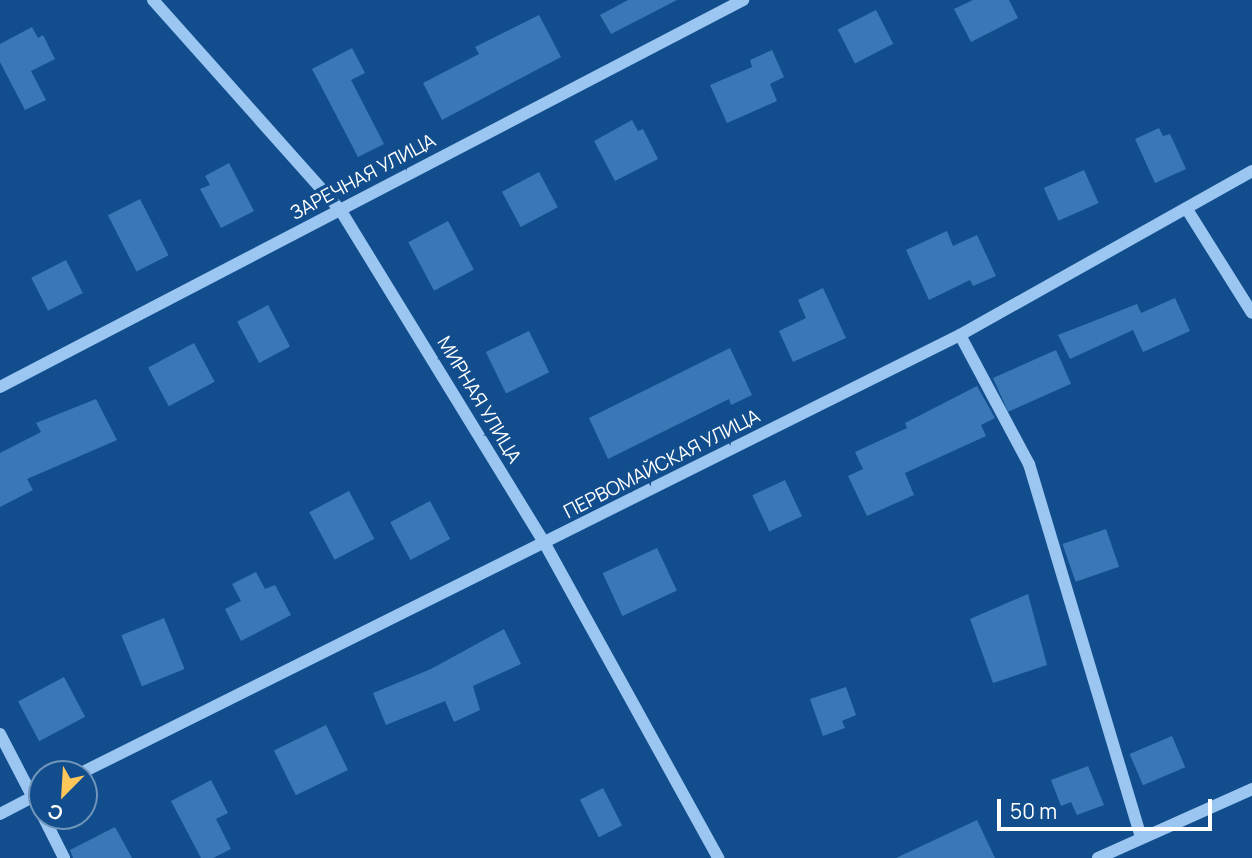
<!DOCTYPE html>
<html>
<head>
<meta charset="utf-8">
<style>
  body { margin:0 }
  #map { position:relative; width:1252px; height:858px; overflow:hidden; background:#124e8d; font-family:Manrope,sans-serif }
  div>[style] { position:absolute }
  .building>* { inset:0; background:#3a77b6; transform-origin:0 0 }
  .minor>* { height:12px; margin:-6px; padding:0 6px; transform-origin:6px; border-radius:6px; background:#9ac6f1 }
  span { translate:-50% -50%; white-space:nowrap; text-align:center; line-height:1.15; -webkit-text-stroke:7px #124e8d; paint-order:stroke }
  .street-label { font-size:19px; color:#fff }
  .north { position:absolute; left:28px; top:760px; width:70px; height:70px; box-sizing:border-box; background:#124e8d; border:2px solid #7195bb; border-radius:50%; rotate:204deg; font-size:19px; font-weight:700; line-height:28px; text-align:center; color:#fff }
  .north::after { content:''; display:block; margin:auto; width:24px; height:32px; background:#ffc75a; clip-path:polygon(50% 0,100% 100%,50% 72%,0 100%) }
  .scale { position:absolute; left:997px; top:799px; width:215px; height:32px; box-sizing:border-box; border:4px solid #fff; border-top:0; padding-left:9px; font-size:21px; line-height:24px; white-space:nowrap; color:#fff; -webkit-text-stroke:5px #124e8d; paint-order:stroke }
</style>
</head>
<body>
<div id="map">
  <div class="building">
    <div style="clip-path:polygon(628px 0,677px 0,611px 34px,600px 15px)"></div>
    <div style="clip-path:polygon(973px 0,1009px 0,1018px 18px,971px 42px,954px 9px)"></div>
    <div style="left:876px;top:10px;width:38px;height:43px;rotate:63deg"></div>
    <div style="clip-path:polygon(539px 15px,561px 57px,442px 120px,423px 83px,479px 54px,475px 47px)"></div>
    <div style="clip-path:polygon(32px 27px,38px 38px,43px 35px,55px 59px,31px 71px,46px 100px,25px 110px,0 62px,0 44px)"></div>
    <div style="clip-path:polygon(352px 48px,365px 73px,351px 80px,384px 144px,358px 157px,312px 69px)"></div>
    <div style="clip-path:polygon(772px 50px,784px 77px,770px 84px,777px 101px,727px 123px,710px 85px,752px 67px,750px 60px)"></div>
    <div style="clip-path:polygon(632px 120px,638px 131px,643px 129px,658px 159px,615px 181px,594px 141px)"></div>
    <div style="clip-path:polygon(1159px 128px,1163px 136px,1170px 134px,1186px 169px,1155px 183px,1135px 139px)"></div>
    <div style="clip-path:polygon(229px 163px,254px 211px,221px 228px,200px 189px,210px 185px,205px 176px)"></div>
    <div style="left:1084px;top:170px;width:36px;height:44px;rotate:66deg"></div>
    <div style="left:539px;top:172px;width:40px;height:42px;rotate:62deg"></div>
    <div style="left:140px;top:199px;width:63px;height:36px;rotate:63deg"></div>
    <div style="left:448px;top:221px;width:55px;height:45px;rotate:62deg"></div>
    <div style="clip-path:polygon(947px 231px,953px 246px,977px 235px,996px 276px,973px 286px,970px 280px,929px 300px,906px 250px)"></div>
    <div style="left:66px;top:260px;width:37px;height:39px;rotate:63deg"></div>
    <div style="clip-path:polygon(823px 288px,846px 338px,793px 362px,779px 331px,806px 318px,798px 300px)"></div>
    <div style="clip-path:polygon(1175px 298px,1190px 331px,1143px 352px,1133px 330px,1070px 359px,1058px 335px,1137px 304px,1141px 313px)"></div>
    <div style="left:268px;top:305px;width:47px;height:35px;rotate:62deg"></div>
    <div style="left:529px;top:331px;width:46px;height:48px;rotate:64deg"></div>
    <div style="left:194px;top:343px;width:44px;height:52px;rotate:62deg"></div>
    <div style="clip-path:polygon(730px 348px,752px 395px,731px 405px,729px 399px,608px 459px,589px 418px)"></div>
    <div style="left:1056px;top:350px;width:37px;height:69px;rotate:66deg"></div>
    <div style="clip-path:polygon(977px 386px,995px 418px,981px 425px,986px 436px,905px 473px,914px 495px,867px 516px,848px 476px,863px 469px,855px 452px,907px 428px,905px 423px)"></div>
    <div style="clip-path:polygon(96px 399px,117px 440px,27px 479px,33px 490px,0 507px,0 453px,41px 432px,36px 423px)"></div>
    <div style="left:785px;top:480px;width:40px;height:36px;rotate:65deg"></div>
    <div style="left:349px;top:491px;width:54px;height:45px;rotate:62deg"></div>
    <div style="left:430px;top:501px;width:43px;height:45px;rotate:62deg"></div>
    <div style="left:1106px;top:529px;width:40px;height:46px;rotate:71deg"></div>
    <div style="left:657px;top:548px;width:47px;height:60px;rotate:65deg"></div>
    <div style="clip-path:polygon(256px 572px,265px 589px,275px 585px,291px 615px,241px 641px,225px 609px,241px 601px,232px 584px)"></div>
    <div style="clip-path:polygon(1028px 594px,1047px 665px,993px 683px,970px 619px)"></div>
    <div style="left:164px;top:618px;width:55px;height:46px;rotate:68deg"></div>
    <div style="clip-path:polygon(504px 629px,521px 664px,473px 686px,480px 710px,454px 722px,445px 701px,386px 725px,373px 693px,431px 669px)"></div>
    <div style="left:64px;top:677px;width:45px;height:52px;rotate:62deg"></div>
    <div style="clip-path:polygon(846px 687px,856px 715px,842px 721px,845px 728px,823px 736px,810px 699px)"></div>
    <div style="left:326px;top:725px;width:50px;height:58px;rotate:64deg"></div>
    <div style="left:1172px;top:736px;width:34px;height:46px;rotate:67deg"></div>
    <div style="clip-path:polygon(1088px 766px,1104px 805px,1077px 815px,1071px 802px,1061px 806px,1051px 780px)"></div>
    <div style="clip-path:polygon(211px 780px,228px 813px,216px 819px,231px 849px,213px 858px,201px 858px,171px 801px)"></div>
    <div style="left:603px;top:788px;width:42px;height:26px;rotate:63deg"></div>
    <div style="clip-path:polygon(977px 820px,995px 858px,896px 858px)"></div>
    <div style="clip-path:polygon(115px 827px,132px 858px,73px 858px,70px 850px)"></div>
  </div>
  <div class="minor">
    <div style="left:153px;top:0;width:283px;rotate:48.3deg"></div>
    <div style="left:341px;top:211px;width:391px;rotate:58.5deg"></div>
    <div style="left:545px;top:544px;width:359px;rotate:61.1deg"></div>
    <div style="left:1188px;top:211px;width:120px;rotate:57.9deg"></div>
    <div style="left:960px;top:335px;width:146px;rotate:61.9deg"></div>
    <div style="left:1029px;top:464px;width:390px;rotate:73.3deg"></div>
    <div style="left:0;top:387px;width:838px;rotate:-27.51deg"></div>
    <div style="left:0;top:734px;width:91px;rotate:62.6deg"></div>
    <div style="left:79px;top:774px;width:984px;rotate:-26.49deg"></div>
    <div style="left:960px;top:335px;width:335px;rotate:-29.3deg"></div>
    <div style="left:0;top:814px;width:47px;rotate:-27.6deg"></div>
    <div style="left:43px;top:816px;width:47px;rotate:63.4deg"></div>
    <div style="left:1098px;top:858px;width:169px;rotate:-24.1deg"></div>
  </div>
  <div class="street-label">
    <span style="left:363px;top:177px;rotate:-28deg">ЗАРЕЧНАЯ УЛИЦА</span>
    <span style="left:479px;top:400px;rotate:59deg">МИРНАЯ УЛИЦА</span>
    <span style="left:662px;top:464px;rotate:-27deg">ПЕРВОМАЙСКАЯ УЛИЦА</span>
  </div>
  <div class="north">С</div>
  <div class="scale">50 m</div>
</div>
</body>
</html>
